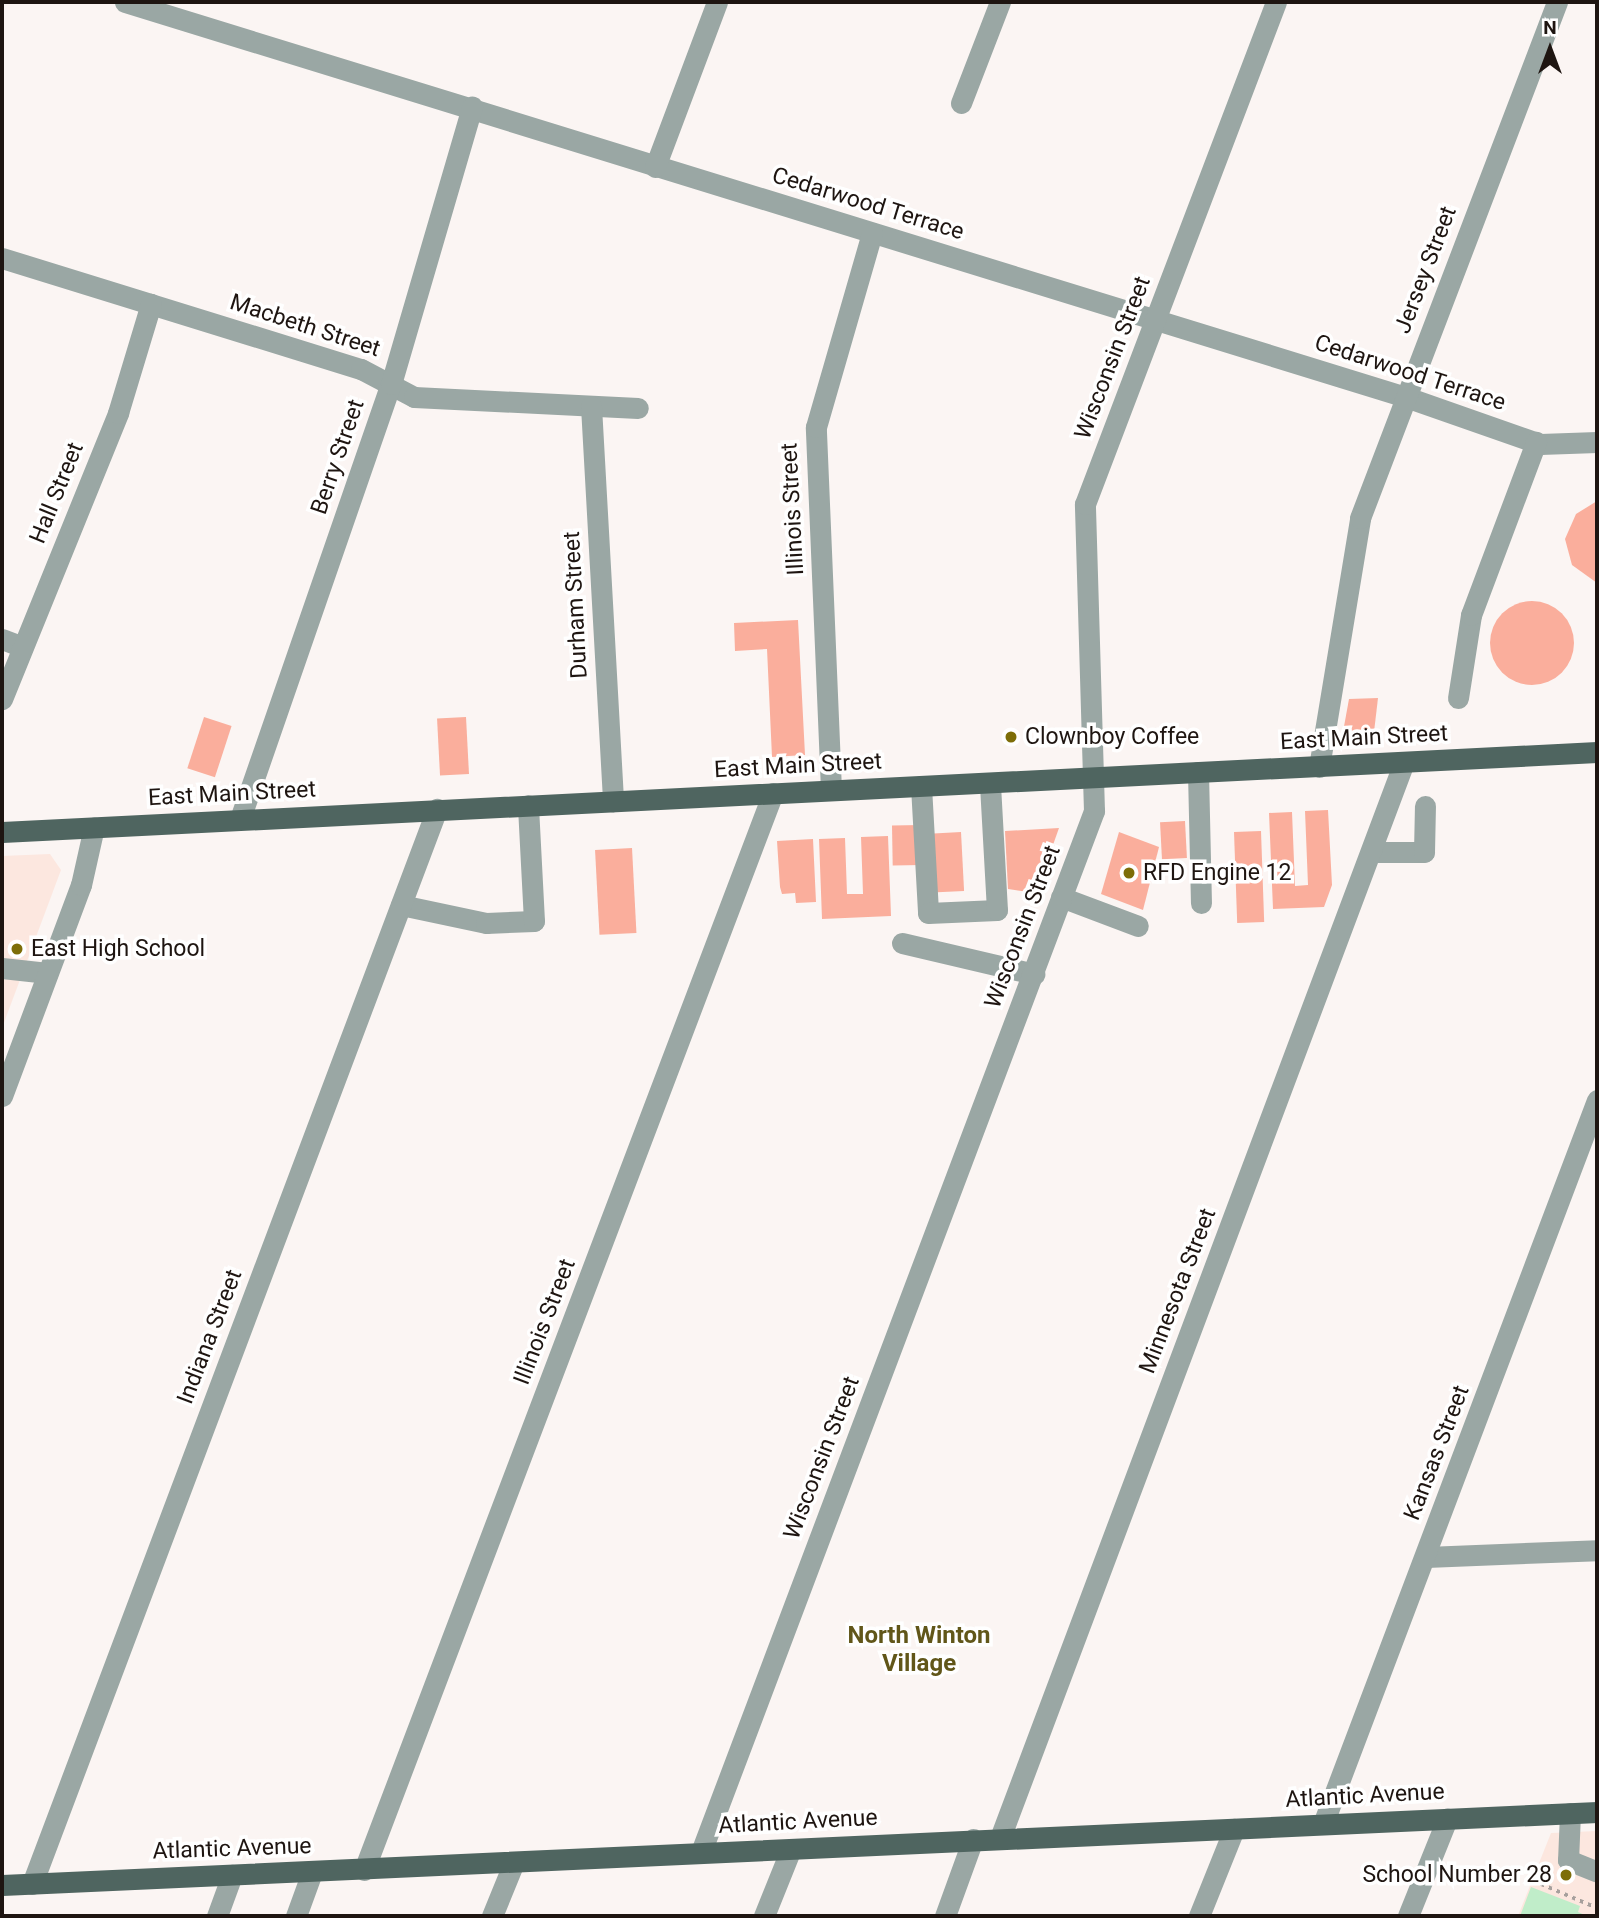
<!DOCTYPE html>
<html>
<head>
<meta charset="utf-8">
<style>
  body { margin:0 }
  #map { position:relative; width:1599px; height:1918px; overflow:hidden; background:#fbf5f3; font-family:Roboto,sans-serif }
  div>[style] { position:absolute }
  .built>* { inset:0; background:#fce7df }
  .green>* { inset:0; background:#c0edc9 }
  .building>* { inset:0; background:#faae9c; transform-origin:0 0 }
  .round { border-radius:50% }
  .path>* { height:3.5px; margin-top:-1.75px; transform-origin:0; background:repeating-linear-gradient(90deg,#a7a09d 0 3.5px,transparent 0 8.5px) }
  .minor>* { height:21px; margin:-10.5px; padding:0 10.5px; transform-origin:10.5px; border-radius:10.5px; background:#9aa7a4 }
  .major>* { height:21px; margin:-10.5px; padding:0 10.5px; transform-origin:10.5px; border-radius:10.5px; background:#4f6560 }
  .dots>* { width:19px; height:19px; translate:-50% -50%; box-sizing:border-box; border:4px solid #fff; border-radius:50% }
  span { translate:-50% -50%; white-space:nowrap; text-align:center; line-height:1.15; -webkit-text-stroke:7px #fff; paint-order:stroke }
  .street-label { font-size:23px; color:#1e1511 }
  .poi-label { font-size:23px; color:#1e1511 }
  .left { translate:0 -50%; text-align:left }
  .right { translate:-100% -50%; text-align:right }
  .neighbourhood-label { font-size:24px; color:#615619; font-weight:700 }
  .frame { position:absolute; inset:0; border:4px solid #1e1511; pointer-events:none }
  .north { position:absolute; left:1515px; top:14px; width:70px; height:70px; -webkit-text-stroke:5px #fff; paint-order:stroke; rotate:0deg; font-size:19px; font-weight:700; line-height:28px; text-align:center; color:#1e1511 }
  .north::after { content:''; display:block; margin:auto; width:24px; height:32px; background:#1e1511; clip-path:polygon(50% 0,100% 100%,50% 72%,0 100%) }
</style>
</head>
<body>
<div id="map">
  <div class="built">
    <div style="clip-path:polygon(50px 854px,61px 870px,2px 1028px,2px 856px)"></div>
    <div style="clip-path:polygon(1597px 1831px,1597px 1916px,1518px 1916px,1551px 1833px)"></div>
  </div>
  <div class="green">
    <div style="clip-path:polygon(1531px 1887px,1580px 1906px,1578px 1912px,1587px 1916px,1520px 1916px)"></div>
  </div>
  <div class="building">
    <div style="clip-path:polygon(1597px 501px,1597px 583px,1572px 565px,1565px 539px,1576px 514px)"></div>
    <div class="round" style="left:1490px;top:601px;width:84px;height:84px"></div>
    <div style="clip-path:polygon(798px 620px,805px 755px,772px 757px,767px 649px,735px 651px,734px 623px)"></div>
    <div style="clip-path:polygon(1378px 698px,1374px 732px,1343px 732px,1349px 699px)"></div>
    <div style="left:204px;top:717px;width:29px;height:54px;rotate:18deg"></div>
    <div style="left:466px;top:717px;width:57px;height:29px;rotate:87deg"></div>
    <div style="clip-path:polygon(1328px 810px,1332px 885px,1324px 907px,1273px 909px,1269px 813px,1292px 812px,1295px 886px,1308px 885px,1305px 811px)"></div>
    <div style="left:1185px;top:821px;width:37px;height:25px;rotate:87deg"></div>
    <div style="left:921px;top:825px;width:40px;height:29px;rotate:89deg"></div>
    <div style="clip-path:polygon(1059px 828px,1036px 893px,1008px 889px,1005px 831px)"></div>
    <div style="left:1261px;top:831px;width:91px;height:27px;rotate:88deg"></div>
    <div style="left:961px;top:832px;width:59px;height:32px;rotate:87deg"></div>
    <div style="clip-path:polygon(1119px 832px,1159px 847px,1143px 910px,1101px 894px)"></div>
    <div style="clip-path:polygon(888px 836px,891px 916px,822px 919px,819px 839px,845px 838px,847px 894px,863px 894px,861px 837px)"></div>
    <div style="clip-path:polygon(813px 839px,816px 902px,796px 903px,795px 893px,782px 894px,780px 887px,777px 841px)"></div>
    <div style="left:632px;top:848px;width:85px;height:37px;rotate:87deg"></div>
  </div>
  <div class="path">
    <div style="left:1541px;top:1884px;width:61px;rotate:23.2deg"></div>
  </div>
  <div class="minor">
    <div style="left:125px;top:2px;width:1341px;rotate:17.14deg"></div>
    <div style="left:1406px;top:397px;width:142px;rotate:19.3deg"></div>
    <div style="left:1540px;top:444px;width:57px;rotate:-2deg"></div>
    <div style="left:961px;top:103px;width:108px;rotate:-68.9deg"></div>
    <div style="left:655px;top:167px;width:176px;rotate:-69.4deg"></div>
    <div style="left:2px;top:258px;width:376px;rotate:17.2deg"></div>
    <div style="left:361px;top:369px;width:60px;rotate:27.8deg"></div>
    <div style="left:414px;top:397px;width:224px;rotate:2.8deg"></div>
    <div style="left:591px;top:406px;width:396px;rotate:86.8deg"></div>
    <div style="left:2px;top:639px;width:22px;rotate:21deg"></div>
    <div style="left:1458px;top:698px;width:84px;rotate:-81.1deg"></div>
    <div style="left:1471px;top:615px;width:185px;rotate:-69.4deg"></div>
    <div style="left:2px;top:699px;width:309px;rotate:-67.9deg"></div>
    <div style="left:118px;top:413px;width:114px;rotate:-73.2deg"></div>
    <div style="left:1319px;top:767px;width:252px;rotate:-80.6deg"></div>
    <div style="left:1360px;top:518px;width:552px;rotate:-69.1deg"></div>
    <div style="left:1198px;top:772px;width:131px;rotate:88.7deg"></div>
    <div style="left:921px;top:786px;width:127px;rotate:86.8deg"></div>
    <div style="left:928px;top:913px;width:69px;rotate:-2.5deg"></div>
    <div style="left:997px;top:910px;width:127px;rotate:-93.2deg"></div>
    <div style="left:831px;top:790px;width:363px;rotate:-92.4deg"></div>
    <div style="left:816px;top:427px;width:202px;rotate:-73.9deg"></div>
    <div style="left:240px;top:819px;width:460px;rotate:-70.9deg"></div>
    <div style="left:391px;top:384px;width:289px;rotate:-73.7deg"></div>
    <div style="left:1371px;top:852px;width:53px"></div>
    <div style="left:1424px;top:852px;width:46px;rotate:-88.8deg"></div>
    <div style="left:1061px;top:897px;width:82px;rotate:20.6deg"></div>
    <div style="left:401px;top:905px;width:87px;rotate:12deg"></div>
    <div style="left:486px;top:923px;width:48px;rotate:-2.4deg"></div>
    <div style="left:534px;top:921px;width:116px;rotate:-93deg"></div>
    <div style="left:902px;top:943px;width:136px;rotate:13.2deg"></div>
    <div style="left:2px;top:968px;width:46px;rotate:6.2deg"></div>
    <div style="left:2px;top:1096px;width:225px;rotate:-69.5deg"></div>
    <div style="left:81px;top:885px;width:59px;rotate:-77.4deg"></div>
    <div style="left:1426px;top:1557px;width:171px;rotate:-2.3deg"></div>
    <div style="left:1570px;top:1813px;width:47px;rotate:92.4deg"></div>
    <div style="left:1568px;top:1860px;width:31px;rotate:22deg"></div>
    <div style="left:1323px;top:1824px;width:774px;rotate:-69.27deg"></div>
    <div style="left:1000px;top:1838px;width:1149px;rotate:-69.42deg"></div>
    <div style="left:701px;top:1852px;width:1113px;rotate:-69.32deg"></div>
    <div style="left:1094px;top:811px;width:307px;rotate:-91.7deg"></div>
    <div style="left:1085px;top:504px;width:537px;rotate:-69.17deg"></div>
    <div style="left:364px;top:1870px;width:1152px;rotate:-69.21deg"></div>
    <div style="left:32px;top:1884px;width:1149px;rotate:-69.36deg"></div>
    <div style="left:217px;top:1916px;width:44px;rotate:-69.9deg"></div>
    <div style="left:296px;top:1916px;width:47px;rotate:-70deg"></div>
    <div style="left:492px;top:1916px;width:58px;rotate:-67.8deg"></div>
    <div style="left:764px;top:1916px;width:72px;rotate:-68.1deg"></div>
    <div style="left:945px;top:1916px;width:82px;rotate:-70deg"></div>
    <div style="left:1199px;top:1916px;width:94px;rotate:-68.1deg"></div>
    <div style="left:1408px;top:1916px;width:105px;rotate:-68.1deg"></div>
  </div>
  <div class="major">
    <div style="left:2px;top:832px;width:1597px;rotate:-2.87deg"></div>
    <div style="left:2px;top:1885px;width:1597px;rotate:-2.62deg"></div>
  </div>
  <div class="dots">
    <div style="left:1011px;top:737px;background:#7d6d08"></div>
    <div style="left:1129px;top:873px;background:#7d6d08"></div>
    <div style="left:17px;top:949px;background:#7d6d08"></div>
    <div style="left:1566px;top:1875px;background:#7d6d08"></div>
  </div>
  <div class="street-label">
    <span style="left:868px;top:204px;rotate:17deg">Cedarwood Terrace</span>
    <span style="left:1426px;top:270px;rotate:-69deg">Jersey Street</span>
    <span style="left:305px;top:326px;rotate:18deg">Macbeth Street</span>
    <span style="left:1113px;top:358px;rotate:-69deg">Wisconsin Street</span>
    <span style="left:1410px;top:373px;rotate:18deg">Cedarwood Terrace</span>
    <span style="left:338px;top:457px;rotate:-71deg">Berry Street</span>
    <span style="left:57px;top:493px;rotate:-68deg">Hall Street</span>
    <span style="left:793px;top:509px;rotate:-93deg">Illinois Street</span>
    <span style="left:576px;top:605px;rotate:-93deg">Durham Street</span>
    <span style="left:1364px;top:738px;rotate:-3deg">East Main Street</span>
    <span style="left:798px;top:766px;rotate:-3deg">East Main Street</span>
    <span style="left:232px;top:794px;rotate:-3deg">East Main Street</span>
    <span style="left:1023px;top:927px;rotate:-69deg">Wisconsin Street</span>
    <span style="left:1178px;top:1291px;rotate:-69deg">Minnesota Street</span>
    <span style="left:545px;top:1322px;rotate:-69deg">Illinois Street</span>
    <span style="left:210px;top:1337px;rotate:-69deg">Indiana Street</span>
    <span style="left:1437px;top:1453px;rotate:-69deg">Kansas Street</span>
    <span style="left:822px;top:1458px;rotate:-69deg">Wisconsin Street</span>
    <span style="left:1365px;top:1796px;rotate:-3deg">Atlantic Avenue</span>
    <span style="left:798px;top:1822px;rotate:-3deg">Atlantic Avenue</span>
    <span style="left:232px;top:1849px;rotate:-2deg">Atlantic Avenue</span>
  </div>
  <div class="poi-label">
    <span class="left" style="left:1025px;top:737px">Clownboy Coffee</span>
    <span class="left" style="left:1143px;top:873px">RFD Engine 12</span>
    <span class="left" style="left:31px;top:949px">East High School</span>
    <span class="right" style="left:1552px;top:1875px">School Number 28</span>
  </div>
  <div class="neighbourhood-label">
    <span style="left:919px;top:1650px">North Winton<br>Village</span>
  </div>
  <div class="frame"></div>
  <div class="north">N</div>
</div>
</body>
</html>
